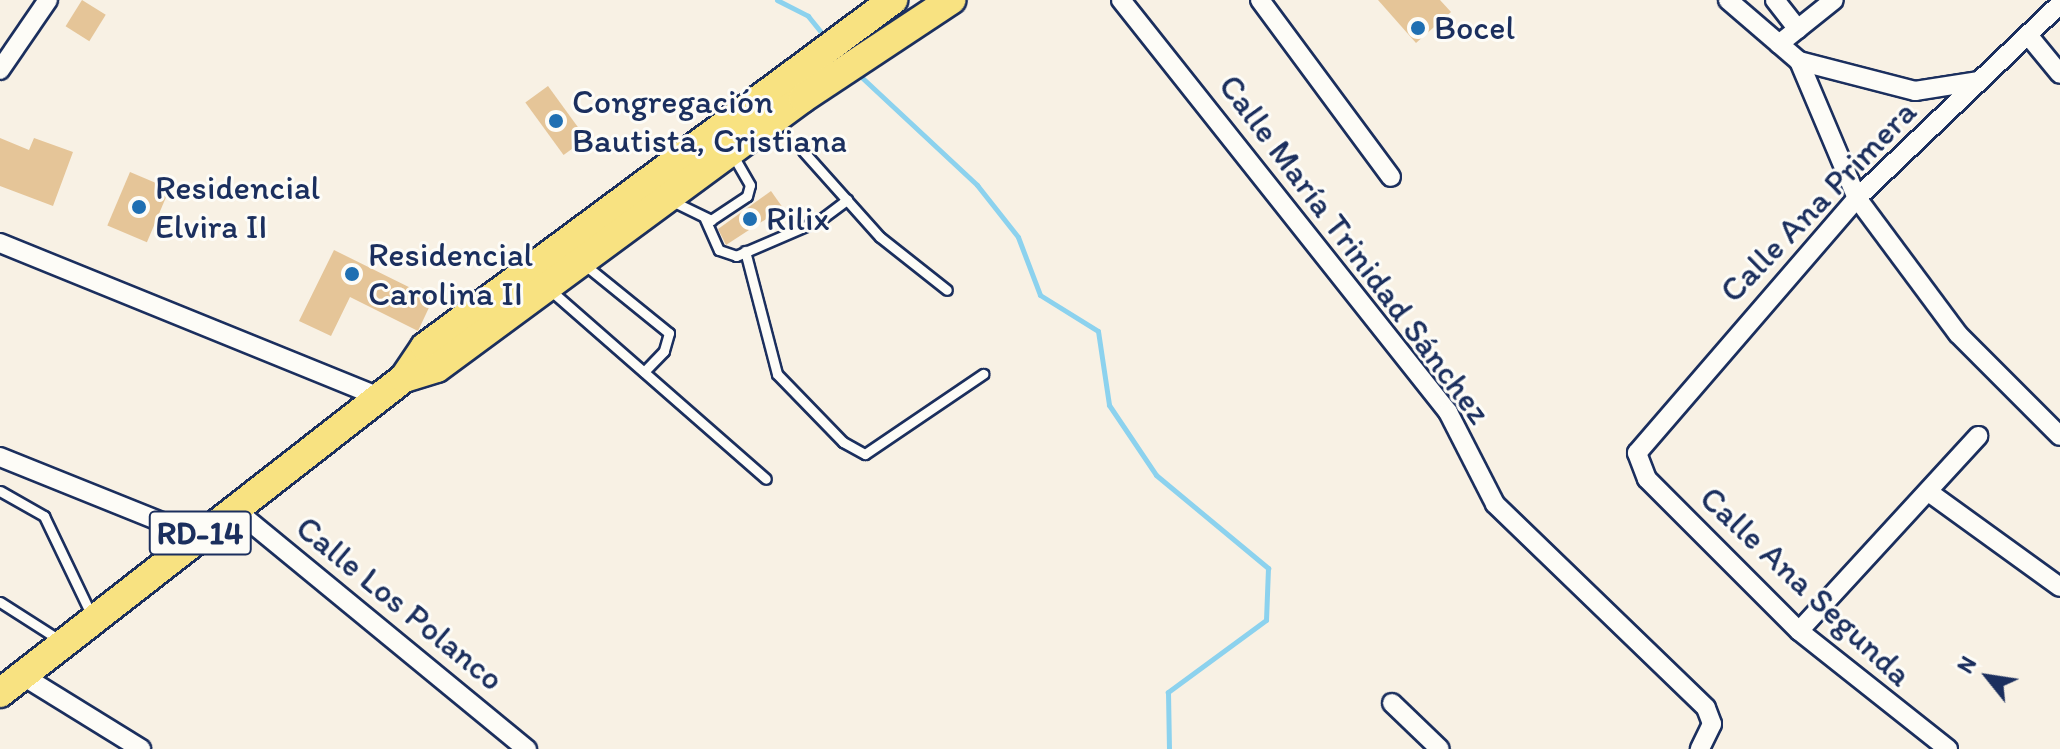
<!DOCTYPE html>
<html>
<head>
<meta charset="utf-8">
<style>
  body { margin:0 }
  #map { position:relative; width:2060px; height:749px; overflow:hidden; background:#f8f1e4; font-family:Itim,sans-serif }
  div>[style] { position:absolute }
  .stream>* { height:5px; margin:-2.5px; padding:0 2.5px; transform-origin:2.5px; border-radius:2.5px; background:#8cd2ee }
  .building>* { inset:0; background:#e5c598; transform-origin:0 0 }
  .roads { filter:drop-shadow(2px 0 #1b2f5e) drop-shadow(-2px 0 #1b2f5e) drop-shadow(0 2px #1b2f5e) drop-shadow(0 -2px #1b2f5e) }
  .service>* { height:9px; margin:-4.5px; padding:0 4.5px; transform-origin:4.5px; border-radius:4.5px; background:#fdfcf7 }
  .minor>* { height:18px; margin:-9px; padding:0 9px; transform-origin:9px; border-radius:9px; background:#fdfcf7 }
  .primary>* { height:28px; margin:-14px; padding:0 14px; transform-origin:14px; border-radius:14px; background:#f8e281 }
  .dots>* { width:22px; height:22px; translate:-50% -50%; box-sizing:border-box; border:4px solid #fdfcf7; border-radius:50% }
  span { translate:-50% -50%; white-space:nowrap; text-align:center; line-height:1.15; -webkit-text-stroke:6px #fdfcf7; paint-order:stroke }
  .shield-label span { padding:2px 6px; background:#fdfcf7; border:2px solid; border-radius:6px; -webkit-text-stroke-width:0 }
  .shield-label { font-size:32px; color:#1b2f5e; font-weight:700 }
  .poi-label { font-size:34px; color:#1b2f5e }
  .left { translate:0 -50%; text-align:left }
  .street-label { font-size:34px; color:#1b2f5e }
  .north { position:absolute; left:1948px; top:637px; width:80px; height:80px; -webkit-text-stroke:6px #fdfcf7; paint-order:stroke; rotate:300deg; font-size:22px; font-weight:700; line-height:32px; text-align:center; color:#1b2f5e }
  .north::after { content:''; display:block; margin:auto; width:28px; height:36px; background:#1b2f5e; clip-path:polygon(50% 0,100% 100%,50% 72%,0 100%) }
</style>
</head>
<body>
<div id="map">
  <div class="stream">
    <div style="left:777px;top:0;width:35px;rotate:27deg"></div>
    <div style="left:808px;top:16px;width:28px;rotate:51deg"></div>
    <div style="left:856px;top:72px;width:166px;rotate:43deg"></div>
    <div style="left:977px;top:185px;width:66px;rotate:51.7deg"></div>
    <div style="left:1018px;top:237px;width:62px;rotate:69.2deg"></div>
    <div style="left:1040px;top:295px;width:68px;rotate:31.8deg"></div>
    <div style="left:1098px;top:331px;width:75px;rotate:81.5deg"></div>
    <div style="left:1109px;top:405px;width:84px;rotate:56.1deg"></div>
    <div style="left:1156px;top:475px;width:146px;rotate:39.7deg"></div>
    <div style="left:1268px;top:568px;width:52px;rotate:92.2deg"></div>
    <div style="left:1266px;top:620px;width:122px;rotate:143.7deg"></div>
    <div style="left:1168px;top:692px;width:57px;rotate:89deg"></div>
  </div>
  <div class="building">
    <div style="left:82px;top:0;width:28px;height:31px;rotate:32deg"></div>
    <div style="clip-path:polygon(1378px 0,1440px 0,1451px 12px,1416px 43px)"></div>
    <div style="left:548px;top:86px;width:65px;height:28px;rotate:54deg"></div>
    <div style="clip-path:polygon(0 138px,29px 150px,34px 138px,73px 152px,53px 206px,0 186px)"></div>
    <div style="left:130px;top:172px;width:43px;height:58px;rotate:23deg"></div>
    <div style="clip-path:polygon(771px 191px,783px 208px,726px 245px,718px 229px)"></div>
    <div style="clip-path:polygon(334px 250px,433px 299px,418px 331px,350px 297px,331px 336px,299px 321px)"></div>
  </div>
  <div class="roads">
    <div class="service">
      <div style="left:803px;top:151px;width:115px;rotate:48.2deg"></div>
      <div style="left:880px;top:237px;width:85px;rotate:38.3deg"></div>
      <div style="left:670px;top:200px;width:46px;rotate:26deg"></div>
      <div style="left:711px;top:220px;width:43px;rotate:-33.7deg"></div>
      <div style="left:747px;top:196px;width:11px;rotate:-75deg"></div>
      <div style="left:750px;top:185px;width:36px;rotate:-120deg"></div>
      <div style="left:705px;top:219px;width:34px;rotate:66deg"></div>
      <div style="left:719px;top:250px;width:18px;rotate:19deg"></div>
      <div style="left:736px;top:256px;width:91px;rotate:-23.2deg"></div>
      <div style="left:820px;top:220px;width:34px;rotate:-37deg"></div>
      <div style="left:745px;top:251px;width:127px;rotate:75.4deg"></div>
      <div style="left:777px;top:374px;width:95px;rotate:45.9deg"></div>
      <div style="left:843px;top:442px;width:25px;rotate:29deg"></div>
      <div style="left:865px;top:454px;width:143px;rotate:-34.1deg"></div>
      <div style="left:585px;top:265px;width:108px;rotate:39deg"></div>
      <div style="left:669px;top:333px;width:19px;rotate:106deg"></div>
      <div style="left:664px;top:351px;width:29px;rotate:134deg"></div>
      <div style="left:549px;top:289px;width:288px;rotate:41.2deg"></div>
      <div style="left:0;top:491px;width:51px;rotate:29.6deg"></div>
      <div style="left:44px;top:516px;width:111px;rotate:64.4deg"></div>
      <div style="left:0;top:602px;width:72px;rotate:32.6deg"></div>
    </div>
    <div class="minor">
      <div style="left:1121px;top:0;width:526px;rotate:51.56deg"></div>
      <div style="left:1448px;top:412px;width:103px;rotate:62.9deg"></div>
      <div style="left:1495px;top:504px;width:293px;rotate:44deg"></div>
      <div style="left:1706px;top:708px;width:17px;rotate:69deg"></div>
      <div style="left:1712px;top:724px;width:28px;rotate:116deg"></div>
      <div style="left:1260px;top:0;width:220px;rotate:53.5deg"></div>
      <div style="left:1728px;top:0;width:94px;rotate:40.7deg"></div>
      <div style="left:1799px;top:61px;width:149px;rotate:67.1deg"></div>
      <div style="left:1857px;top:198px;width:169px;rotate:53.4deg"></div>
      <div style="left:1958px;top:334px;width:144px;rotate:45deg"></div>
      <div style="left:1775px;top:0;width:37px;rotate:52deg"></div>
      <div style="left:2028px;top:35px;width:50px;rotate:50.6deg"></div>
      <div style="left:1779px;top:44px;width:70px;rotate:-38.7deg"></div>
      <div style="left:1799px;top:61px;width:120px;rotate:14.5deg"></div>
      <div style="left:1915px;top:91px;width:65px;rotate:-8.9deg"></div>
      <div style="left:0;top:70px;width:85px;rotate:-55.6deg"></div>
      <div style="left:0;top:243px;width:409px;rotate:22.1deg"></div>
      <div style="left:0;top:457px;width:212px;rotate:21.9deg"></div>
      <div style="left:1930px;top:493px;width:160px;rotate:35.9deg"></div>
      <div style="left:232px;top:507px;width:382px;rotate:39.4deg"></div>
      <div style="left:1799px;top:631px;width:265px;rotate:-47.4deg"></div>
      <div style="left:23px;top:676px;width:139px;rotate:31.7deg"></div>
      <div style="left:1392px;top:703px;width:66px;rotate:43.8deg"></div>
      <div style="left:1948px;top:749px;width:190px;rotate:-141.6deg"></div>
      <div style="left:1799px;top:631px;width:215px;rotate:-135deg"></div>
      <div style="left:1647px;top:479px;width:28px;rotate:-111deg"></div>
      <div style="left:1637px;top:453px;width:337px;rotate:-49.2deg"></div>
      <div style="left:1857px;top:198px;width:281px;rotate:-43.7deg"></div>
    </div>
    <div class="primary">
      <div style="left:404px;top:378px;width:37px;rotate:-56deg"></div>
      <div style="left:425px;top:347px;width:583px;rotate:-36.56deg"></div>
      <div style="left:0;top:693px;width:512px;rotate:-37.94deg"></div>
      <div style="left:404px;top:378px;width:34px;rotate:-17deg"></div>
      <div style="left:437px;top:368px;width:455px;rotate:-36.4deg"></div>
      <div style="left:803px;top:98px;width:178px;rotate:-33.5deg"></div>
    </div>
  </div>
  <div class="dots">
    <div style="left:1418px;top:28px;background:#1f6fb2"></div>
    <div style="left:556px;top:121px;background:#1f6fb2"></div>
    <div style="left:139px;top:207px;background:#1f6fb2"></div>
    <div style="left:750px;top:219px;background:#1f6fb2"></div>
    <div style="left:352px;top:274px;background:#1f6fb2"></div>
  </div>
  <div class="shield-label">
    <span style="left:200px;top:533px">RD-14</span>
  </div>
  <div class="poi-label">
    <span class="left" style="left:1434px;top:28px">Bocel</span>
    <span class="left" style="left:572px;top:121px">Congregación<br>Bautista, Cristiana</span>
    <span class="left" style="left:155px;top:207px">Residencial<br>Elvira II</span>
    <span class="left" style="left:766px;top:219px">Rilix</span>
    <span class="left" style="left:368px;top:274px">Residencial<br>Carolina II</span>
  </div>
  <div class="street-label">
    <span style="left:1818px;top:201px;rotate:-46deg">Calle Ana Primera</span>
    <span style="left:1355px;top:249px;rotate:53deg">Calle María Trinidad Sánchez</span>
    <span style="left:1806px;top:586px;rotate:43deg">Calle Ana Segunda</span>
    <span style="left:400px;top:603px;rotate:39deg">Calle Los Polanco</span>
  </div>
  <div class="north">N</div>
</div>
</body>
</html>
